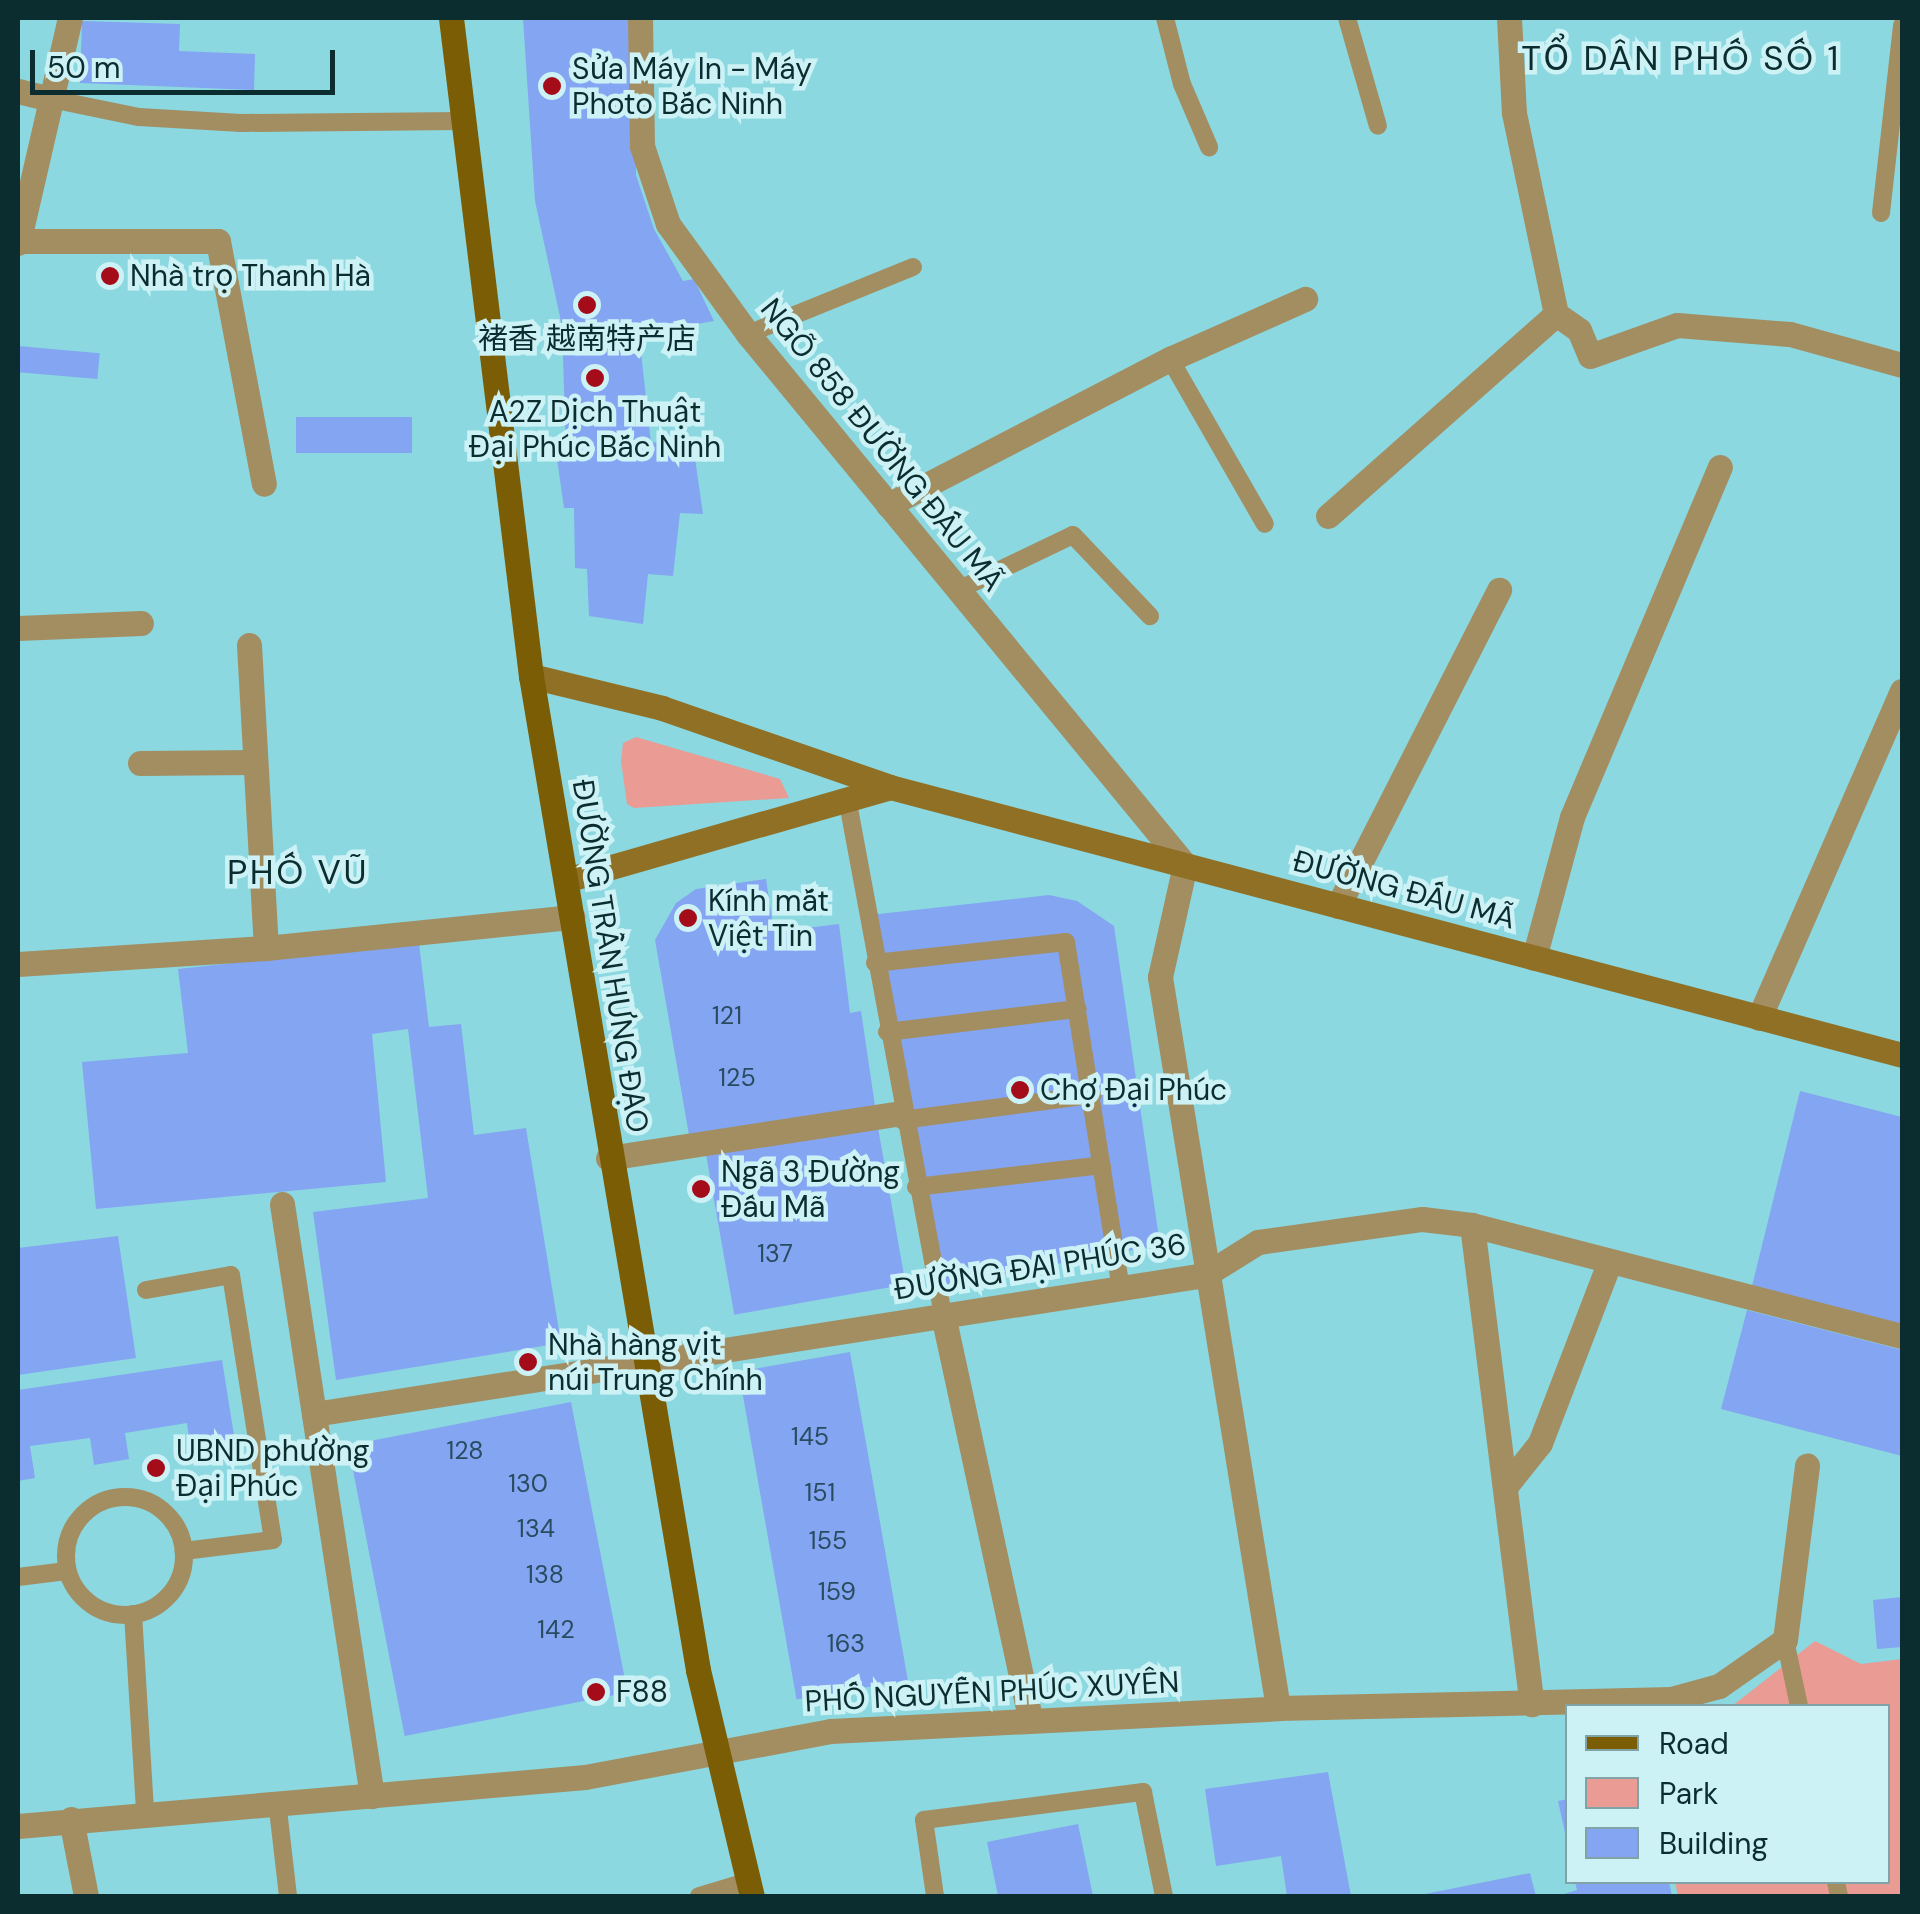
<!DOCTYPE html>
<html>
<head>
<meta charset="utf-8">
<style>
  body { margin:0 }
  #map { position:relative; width:1920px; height:1914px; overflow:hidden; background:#8bd8e1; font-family:"DM Sans","Noto Sans SC",sans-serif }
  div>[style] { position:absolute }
  .green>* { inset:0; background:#e99b94 }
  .building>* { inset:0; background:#84a5f1; transform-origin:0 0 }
  .lane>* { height:18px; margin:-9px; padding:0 9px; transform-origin:9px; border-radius:9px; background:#a38e62 }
  .lane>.ring { margin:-9px; padding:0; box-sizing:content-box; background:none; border:18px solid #a38e62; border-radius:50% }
  .street>* { height:25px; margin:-12.5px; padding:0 12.5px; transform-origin:12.5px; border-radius:12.5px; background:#a38e62 }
  .secondary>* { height:25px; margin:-12.5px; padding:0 12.5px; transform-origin:12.5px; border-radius:12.5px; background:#907025 }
  .primary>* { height:25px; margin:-12.5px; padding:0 12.5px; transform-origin:12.5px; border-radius:12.5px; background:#7b5d06 }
  .dots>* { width:28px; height:28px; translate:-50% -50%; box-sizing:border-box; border:5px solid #cdf2f6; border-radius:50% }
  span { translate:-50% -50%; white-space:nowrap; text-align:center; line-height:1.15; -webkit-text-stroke:9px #cdf2f6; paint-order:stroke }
  .number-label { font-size:25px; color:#294b60 }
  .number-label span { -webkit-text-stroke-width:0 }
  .poi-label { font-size:30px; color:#0b2d30 }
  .left { translate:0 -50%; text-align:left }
  .street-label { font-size:30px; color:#0b2d30 }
  .quarter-label { font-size:35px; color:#0b2d30; letter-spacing:2.5px }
  .frame { position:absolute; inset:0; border:20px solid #0b2d30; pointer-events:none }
  .legend { position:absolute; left:1565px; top:1704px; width:325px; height:180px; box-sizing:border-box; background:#cdf2f6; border:2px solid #7fa3a7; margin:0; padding:12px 18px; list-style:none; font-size:30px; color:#0b2d30 }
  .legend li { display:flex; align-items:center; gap:20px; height:50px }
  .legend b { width:50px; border:2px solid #7fa3a7 }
  .scale { position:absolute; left:30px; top:50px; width:305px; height:45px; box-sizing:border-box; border:5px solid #0b2d30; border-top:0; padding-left:12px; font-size:30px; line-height:35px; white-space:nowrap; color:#0b2d30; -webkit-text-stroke:8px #cdf2f6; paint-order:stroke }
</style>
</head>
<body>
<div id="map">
  <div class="green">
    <div style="clip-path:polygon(636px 737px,780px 779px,789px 798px,634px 808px,627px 804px,621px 761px,623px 743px)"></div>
    <div style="clip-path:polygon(1815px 1641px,1861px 1664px,1902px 1659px,1902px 1896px,1678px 1896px,1675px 1882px,1888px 1882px,1888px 1706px,1732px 1706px)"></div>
  </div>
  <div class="building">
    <div style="clip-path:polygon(523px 18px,638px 18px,636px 175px,654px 229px,683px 281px,694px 279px,714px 321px,639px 334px,651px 443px,692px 437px,703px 514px,680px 513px,673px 576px,648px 574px,643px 624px,589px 616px,587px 569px,575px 568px,574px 508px,564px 508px,556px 452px,566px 451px,562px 326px,535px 201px)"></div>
    <div style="clip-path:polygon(82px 21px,180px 24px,179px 51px,255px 54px,254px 90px,80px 83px)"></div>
    <div style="left:18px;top:346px;width:82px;height:26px;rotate:5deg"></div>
    <div style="left:296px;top:417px;width:116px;height:36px"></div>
    <div style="clip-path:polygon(766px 879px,774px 932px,839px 924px,850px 1013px,861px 1011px,875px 1106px,689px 1135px,655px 940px,676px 903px,696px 889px)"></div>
    <div style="clip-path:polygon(1049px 895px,1077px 901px,1114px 926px,1160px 1245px,937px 1286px,870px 915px)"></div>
    <div style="clip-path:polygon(419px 943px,429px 1027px,461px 1024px,474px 1135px,526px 1128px,561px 1343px,336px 1380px,313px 1212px,428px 1198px,408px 1029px,372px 1034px,386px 1182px,96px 1209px,82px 1062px,188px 1053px,178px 969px)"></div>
    <div style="clip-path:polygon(1800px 1091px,1902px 1117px,1902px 1324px,1752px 1286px)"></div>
    <div style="left:877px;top:1122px;width:165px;height:174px;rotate:80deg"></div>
    <div style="clip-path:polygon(118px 1236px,136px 1358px,18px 1375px,18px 1248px)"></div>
    <div style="clip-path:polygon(1747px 1310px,1902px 1350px,1902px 1456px,1721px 1409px)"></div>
    <div style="left:850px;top:1352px;width:333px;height:113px;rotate:80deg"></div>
    <div style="clip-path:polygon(222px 1360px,236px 1448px,191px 1455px,187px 1423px,125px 1433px,129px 1459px,94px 1465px,90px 1438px,30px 1446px,35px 1478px,18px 1481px,18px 1390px)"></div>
    <div style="left:571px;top:1402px;width:296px;height:227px;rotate:79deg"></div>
    <div style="clip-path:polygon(1902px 1597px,1902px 1647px,1877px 1649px,1873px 1600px)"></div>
    <div style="clip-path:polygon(1328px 1772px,1351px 1896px,1287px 1896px,1281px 1856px,1216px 1866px,1205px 1789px)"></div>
    <div style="clip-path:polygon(1568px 1799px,1568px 1837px,1566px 1837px,1558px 1801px)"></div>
    <div style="clip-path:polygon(1078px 1824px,1093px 1896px,998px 1896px,987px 1842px)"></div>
    <div style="clip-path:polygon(1530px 1873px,1536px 1896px,1421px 1896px,1420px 1895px)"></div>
    <div style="clip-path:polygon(1575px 1882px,1669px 1882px,1672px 1896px,1558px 1896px,1577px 1890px)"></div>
  </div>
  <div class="lane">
    <div style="left:1165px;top:18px;width:68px;rotate:75.6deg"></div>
    <div style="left:1182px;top:84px;width:69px;rotate:66.8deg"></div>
    <div style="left:1347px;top:18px;width:112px;rotate:74deg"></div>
    <div style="left:51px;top:99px;width:90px;rotate:11.6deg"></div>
    <div style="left:139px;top:117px;width:102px;rotate:3.4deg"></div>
    <div style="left:241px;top:123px;width:220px;rotate:-0.5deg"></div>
    <div style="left:1881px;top:213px;width:189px;rotate:-83.6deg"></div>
    <div style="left:748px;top:334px;width:178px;rotate:-22.1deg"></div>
    <div style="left:1170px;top:359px;width:190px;rotate:60.1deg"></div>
    <div style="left:958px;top:590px;width:127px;rotate:-25.6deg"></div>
    <div style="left:1073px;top:535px;width:112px;rotate:46.5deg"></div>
    <div style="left:848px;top:803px;width:521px;rotate:79.49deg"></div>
    <div style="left:875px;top:963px;width:192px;rotate:-6.3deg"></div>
    <div style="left:1066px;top:942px;width:350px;rotate:81deg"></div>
    <div style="left:887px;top:1032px;width:192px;rotate:-6.9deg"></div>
    <div style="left:902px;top:1120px;width:192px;rotate:-7.5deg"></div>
    <div style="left:916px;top:1187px;width:187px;rotate:-6.7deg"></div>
    <div style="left:146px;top:1290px;width:86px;rotate:-10deg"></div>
    <div style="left:231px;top:1275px;width:268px;rotate:81deg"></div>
    <div style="left:273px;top:1540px;width:90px;rotate:173deg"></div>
    <div class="ring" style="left:66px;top:1497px;width:100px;height:100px"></div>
    <div style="left:18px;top:1577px;width:49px;rotate:-7deg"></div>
    <div style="left:133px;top:1614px;width:196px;rotate:86.5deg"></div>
    <div style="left:1785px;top:1640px;width:67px;rotate:78deg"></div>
    <div style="left:277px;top:1801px;width:96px;rotate:83.4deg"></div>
    <div style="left:1836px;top:1882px;width:14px;rotate:78deg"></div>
    <div style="left:699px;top:1896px;width:52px;rotate:-16.7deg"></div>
    <div style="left:935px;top:1896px;width:77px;rotate:-98.2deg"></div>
    <div style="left:924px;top:1820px;width:221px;rotate:-7.3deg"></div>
    <div style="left:1143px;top:1792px;width:106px;rotate:78.6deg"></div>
  </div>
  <div class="street">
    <div style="left:640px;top:18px;width:128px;rotate:89.1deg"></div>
    <div style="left:642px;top:146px;width:82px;rotate:71.6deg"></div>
    <div style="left:668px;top:224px;width:136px;rotate:54deg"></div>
    <div style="left:748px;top:334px;width:688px;rotate:50.55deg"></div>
    <div style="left:1185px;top:865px;width:115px;rotate:102.6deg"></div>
    <div style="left:1160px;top:977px;width:740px;rotate:80.83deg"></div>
    <div style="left:1509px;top:18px;width:95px;rotate:87deg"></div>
    <div style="left:1514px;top:113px;width:205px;rotate:78.2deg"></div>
    <div style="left:18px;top:91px;width:34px;rotate:14deg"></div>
    <div style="left:18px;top:241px;width:200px"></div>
    <div style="left:218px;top:241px;width:247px;rotate:79.3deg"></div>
    <div style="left:18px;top:243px;width:231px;rotate:-77deg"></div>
    <div style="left:888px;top:505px;width:318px;rotate:-27.4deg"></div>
    <div style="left:1170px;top:359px;width:148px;rotate:-24deg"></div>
    <div style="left:1328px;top:516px;width:305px;rotate:-41.5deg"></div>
    <div style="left:1556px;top:314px;width:28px;rotate:35deg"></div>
    <div style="left:1579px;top:330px;width:28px;rotate:67deg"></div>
    <div style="left:1590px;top:356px;width:92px;rotate:-19.6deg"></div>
    <div style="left:1677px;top:325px;width:113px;rotate:4.6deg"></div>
    <div style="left:1790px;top:334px;width:116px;rotate:15.5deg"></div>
    <div style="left:18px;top:628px;width:123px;rotate:-2.3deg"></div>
    <div style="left:249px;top:645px;width:303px;rotate:86.8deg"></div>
    <div style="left:140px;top:763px;width:114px;rotate:-0.5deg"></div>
    <div style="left:1338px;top:906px;width:355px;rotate:-63deg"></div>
    <div style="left:1534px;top:958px;width:146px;rotate:-74.9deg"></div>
    <div style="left:1572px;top:817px;width:380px;rotate:-67.1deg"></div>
    <div style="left:18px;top:964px;width:249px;rotate:-3.7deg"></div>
    <div style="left:266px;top:948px;width:308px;rotate:-5.8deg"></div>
    <div style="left:1759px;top:1018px;width:357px;rotate:-66.4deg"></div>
    <div style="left:608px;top:1158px;width:296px;rotate:-8.7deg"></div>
    <div style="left:282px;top:1204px;width:599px;rotate:81.36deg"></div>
    <div style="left:1472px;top:1225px;width:483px;rotate:82.9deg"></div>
    <div style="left:943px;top:1315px;width:415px;rotate:77.8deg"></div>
    <div style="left:314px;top:1414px;width:902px;rotate:-8.87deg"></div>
    <div style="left:1205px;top:1275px;width:62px;rotate:-31.9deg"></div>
    <div style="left:1258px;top:1242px;width:166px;rotate:-8deg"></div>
    <div style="left:1422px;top:1219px;width:50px;rotate:6.8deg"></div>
    <div style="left:1472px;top:1225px;width:444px;rotate:14.5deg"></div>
    <div style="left:1505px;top:1487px;width:56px;rotate:-51.5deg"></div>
    <div style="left:1540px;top:1443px;width:193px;rotate:-69deg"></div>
    <div style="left:71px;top:1819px;width:78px;rotate:79deg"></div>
    <div style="left:18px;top:1826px;width:569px;rotate:-4.94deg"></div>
    <div style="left:585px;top:1777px;width:250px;rotate:-10.6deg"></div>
    <div style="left:831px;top:1731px;width:448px;rotate:-2.9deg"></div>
    <div style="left:1278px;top:1708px;width:393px;rotate:-1.3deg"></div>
    <div style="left:1671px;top:1699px;width:50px;rotate:-15.2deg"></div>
    <div style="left:1719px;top:1686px;width:80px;rotate:-34.9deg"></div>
    <div style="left:1785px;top:1640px;width:176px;rotate:-82.8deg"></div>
  </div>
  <div class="secondary">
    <div style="left:531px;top:676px;width:135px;rotate:13.7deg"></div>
    <div style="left:662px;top:708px;width:241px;rotate:19.1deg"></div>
    <div style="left:890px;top:787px;width:1047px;rotate:14.83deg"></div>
    <div style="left:566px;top:880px;width:337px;rotate:-16deg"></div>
  </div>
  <div class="primary">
    <div style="left:451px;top:18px;width:663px;rotate:83.07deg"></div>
    <div style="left:531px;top:676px;width:1008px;rotate:80.46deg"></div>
    <div style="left:698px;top:1670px;width:232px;rotate:76.6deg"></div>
  </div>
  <div class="dots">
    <div style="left:552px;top:86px;background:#a50c1a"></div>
    <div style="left:110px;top:276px;background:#a50c1a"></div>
    <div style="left:587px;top:305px;background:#a50c1a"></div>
    <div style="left:595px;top:378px;background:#a50c1a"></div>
    <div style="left:688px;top:918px;background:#a50c1a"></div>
    <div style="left:1020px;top:1090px;background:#a50c1a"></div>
    <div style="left:701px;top:1189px;background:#a50c1a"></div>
    <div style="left:528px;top:1362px;background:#a50c1a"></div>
    <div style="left:156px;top:1468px;background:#a50c1a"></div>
    <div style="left:596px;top:1692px;background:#a50c1a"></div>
  </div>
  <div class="number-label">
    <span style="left:727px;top:1016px">121</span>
    <span style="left:737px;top:1078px">125</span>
    <span style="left:775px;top:1254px">137</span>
    <span style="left:810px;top:1437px">145</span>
    <span style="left:465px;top:1451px">128</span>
    <span style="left:528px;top:1484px">130</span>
    <span style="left:820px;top:1493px">151</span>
    <span style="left:536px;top:1529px">134</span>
    <span style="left:828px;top:1541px">155</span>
    <span style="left:545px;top:1575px">138</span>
    <span style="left:837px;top:1592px">159</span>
    <span style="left:556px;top:1630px">142</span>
    <span style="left:846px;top:1644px">163</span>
  </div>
  <div class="poi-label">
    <span class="left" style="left:572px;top:86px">Sửa Máy In - Máy<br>Photo Bắc Ninh</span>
    <span class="left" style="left:130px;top:276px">Nhà trọ Thanh Hà</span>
    <span style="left:587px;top:339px">褚香 越南特产店</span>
    <span style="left:595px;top:429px">A2Z Dịch Thuật<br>Đại Phúc Bắc Ninh</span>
    <span class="left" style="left:708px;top:918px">Kính mắt<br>Việt Tin</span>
    <span class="left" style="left:1040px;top:1090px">Chợ Đại Phúc</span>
    <span class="left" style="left:721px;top:1189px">Ngã 3 Đường<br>Đấu Mã</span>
    <span class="left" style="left:548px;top:1362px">Nhà hàng vịt<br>núi Trung Chính</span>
    <span class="left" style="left:176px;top:1468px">UBND phường<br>Đại Phúc</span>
    <span class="left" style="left:616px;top:1692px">F88</span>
  </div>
  <div class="street-label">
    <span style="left:882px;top:445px;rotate:51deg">NGÕ 858 ĐƯỜNG ĐẤU MÃ</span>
    <span style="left:1404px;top:890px;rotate:15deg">ĐƯỜNG ĐẤU MÃ</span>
    <span style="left:610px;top:956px;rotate:81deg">ĐƯỜNG TRẦN HƯNG ĐẠO</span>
    <span style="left:1040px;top:1267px;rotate:-9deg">ĐƯỜNG ĐẠI PHÚC 36</span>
    <span style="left:992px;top:1692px;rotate:-3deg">PHỐ NGUYỄN PHÚC XUYÊN</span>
  </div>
  <div class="quarter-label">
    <span style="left:1681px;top:58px">TỔ DÂN PHỐ SỐ 1</span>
    <span style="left:298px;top:872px">PHỐ VŨ</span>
  </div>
  <div class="frame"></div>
  <ul class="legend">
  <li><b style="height:12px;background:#7b5d06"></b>Road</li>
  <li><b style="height:28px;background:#e99b94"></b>Park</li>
  <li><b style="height:28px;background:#84a5f1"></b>Building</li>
  </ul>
  <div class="scale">50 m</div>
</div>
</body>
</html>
